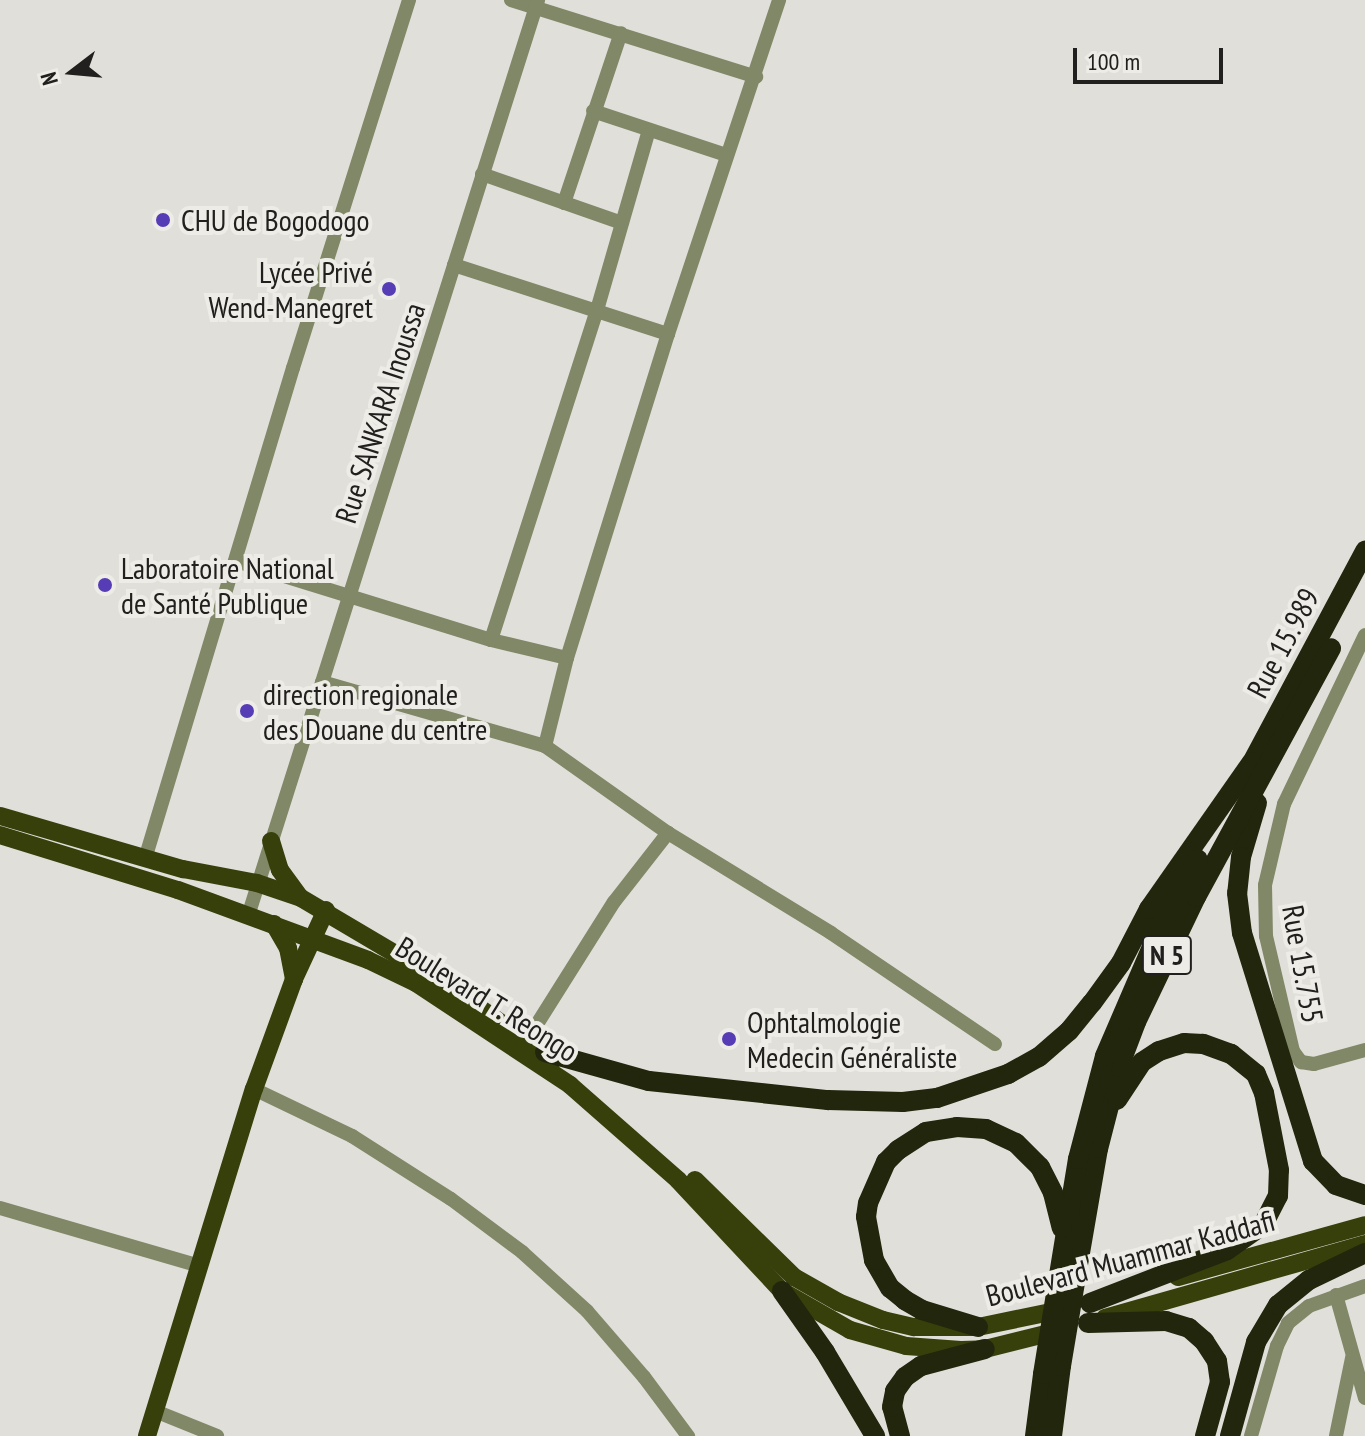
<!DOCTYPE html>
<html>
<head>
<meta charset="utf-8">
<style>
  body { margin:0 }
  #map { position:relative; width:1365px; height:1436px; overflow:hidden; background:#e1dfda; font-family:"PT Sans Narrow",sans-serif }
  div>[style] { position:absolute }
  .minor>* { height:14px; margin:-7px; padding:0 7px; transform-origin:7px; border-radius:7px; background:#808867 }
  .major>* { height:18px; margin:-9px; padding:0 9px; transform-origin:9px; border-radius:9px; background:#37400b }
  .highway>* { height:20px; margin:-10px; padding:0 10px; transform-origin:10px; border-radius:10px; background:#21260c }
  .highway-bridge>* { height:20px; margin:-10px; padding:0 10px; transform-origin:10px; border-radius:10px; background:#21260c }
  .dots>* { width:22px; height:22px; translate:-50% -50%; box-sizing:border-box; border:4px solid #eeece7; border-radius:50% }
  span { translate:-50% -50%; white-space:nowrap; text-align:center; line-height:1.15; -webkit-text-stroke:8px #eeece7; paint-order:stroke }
  .shield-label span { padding:2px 6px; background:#eeece7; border:2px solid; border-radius:6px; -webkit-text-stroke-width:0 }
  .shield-label { font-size:28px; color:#21201e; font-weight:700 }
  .poi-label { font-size:30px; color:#21201e }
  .left { translate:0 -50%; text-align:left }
  .right { translate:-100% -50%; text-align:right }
  .street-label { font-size:30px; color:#21201e }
  .north { position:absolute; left:32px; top:32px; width:80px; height:80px; -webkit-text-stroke:6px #eeece7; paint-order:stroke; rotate:254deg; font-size:22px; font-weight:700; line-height:32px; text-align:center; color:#21201e }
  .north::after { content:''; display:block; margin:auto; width:28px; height:36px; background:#21201e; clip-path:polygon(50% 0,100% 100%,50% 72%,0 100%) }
  .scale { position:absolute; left:1073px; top:48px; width:150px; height:36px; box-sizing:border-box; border:4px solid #21201e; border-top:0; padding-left:10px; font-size:24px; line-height:28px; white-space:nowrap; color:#21201e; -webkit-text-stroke:6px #eeece7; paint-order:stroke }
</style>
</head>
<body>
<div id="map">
  <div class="minor">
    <div style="left:511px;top:0;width:257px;rotate:17.4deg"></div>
    <div style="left:593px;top:111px;width:140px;rotate:18.3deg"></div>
    <div style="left:482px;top:174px;width:148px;rotate:19.3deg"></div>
    <div style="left:564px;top:203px;width:179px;rotate:-71.5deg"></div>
    <div style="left:454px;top:265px;width:225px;rotate:17.9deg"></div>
    <div style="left:236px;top:561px;width:267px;rotate:17.2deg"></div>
    <div style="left:491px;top:640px;width:78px;rotate:13.3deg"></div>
    <div style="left:1365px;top:635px;width:187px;rotate:115.6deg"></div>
    <div style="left:1284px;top:804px;width:83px;rotate:103.2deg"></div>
    <div style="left:1265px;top:885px;width:51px;rotate:88.9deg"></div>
    <div style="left:1266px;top:936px;width:118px;rotate:76.8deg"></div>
    <div style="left:1293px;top:1051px;width:14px;rotate:54deg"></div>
    <div style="left:1301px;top:1062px;width:13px;rotate:9deg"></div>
    <div style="left:1314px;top:1064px;width:53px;rotate:-15.4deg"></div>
    <div style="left:491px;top:640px;width:347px;rotate:-72.2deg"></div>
    <div style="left:597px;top:310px;width:187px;rotate:-73.9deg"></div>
    <div style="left:322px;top:682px;width:232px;rotate:16deg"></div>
    <div style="left:545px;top:746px;width:151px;rotate:35.3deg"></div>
    <div style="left:668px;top:833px;width:191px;rotate:31.5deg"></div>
    <div style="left:831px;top:933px;width:198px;rotate:34.1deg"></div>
    <div style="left:545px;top:746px;width:91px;rotate:-76deg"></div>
    <div style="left:567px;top:658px;width:339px;rotate:-72.7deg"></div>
    <div style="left:668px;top:334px;width:352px;rotate:-71.6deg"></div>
    <div style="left:145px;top:859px;width:513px;rotate:-73.23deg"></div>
    <div style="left:293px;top:368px;width:386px;rotate:-72.5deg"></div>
    <div style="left:248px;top:916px;width:961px;rotate:-72.43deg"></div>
    <div style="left:527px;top:1040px;width:163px;rotate:-57.8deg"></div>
    <div style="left:614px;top:902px;width:88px;rotate:-52deg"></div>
    <div style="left:254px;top:1089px;width:109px;rotate:25.6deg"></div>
    <div style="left:352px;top:1136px;width:117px;rotate:32.5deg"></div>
    <div style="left:451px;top:1199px;width:89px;rotate:36.7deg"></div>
    <div style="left:522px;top:1252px;width:88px;rotate:42.2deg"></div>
    <div style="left:587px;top:1311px;width:87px;rotate:49.2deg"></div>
    <div style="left:644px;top:1377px;width:74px;rotate:53.3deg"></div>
    <div style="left:0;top:1208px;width:208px;rotate:16.2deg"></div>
    <div style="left:1336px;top:1295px;width:107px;rotate:74.3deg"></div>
    <div style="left:155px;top:1411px;width:67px;rotate:22deg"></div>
    <div style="left:1251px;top:1436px;width:94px;rotate:-73.9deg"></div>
    <div style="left:1277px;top:1346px;width:25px;rotate:-64deg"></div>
    <div style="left:1288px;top:1323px;width:27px;rotate:-39deg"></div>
    <div style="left:1309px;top:1306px;width:59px;rotate:-19.7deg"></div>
    <div style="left:1336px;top:1436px;width:80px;rotate:-78.4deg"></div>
  </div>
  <div class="major">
    <div style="left:0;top:816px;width:191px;rotate:16.2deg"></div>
    <div style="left:183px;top:869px;width:75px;rotate:10.7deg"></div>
    <div style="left:257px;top:883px;width:46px;rotate:18.8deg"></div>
    <div style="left:301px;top:898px;width:159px;rotate:30.6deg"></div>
    <div style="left:438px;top:979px;width:141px;rotate:34.9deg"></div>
    <div style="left:0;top:835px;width:186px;rotate:17.2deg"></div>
    <div style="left:178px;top:890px;width:202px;rotate:20.2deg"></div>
    <div style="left:368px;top:960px;width:53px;rotate:25.6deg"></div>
    <div style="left:416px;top:983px;width:185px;rotate:33.5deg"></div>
    <div style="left:570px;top:1085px;width:144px;rotate:41.3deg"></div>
    <div style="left:678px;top:1180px;width:152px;rotate:46.9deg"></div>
    <div style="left:782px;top:1291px;width:78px;rotate:29.8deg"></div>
    <div style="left:850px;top:1330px;width:58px;rotate:15.9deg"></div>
    <div style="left:906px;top:1346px;width:55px;rotate:4.2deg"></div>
    <div style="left:961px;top:1350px;width:24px;rotate:-2deg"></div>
    <div style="left:985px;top:1349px;width:78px;rotate:-14deg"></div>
    <div style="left:271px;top:841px;width:30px;rotate:73deg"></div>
    <div style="left:280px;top:870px;width:32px;rotate:54deg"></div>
    <div style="left:274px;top:924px;width:28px;rotate:60deg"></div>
    <div style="left:288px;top:948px;width:32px;rotate:79deg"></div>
    <div style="left:695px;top:1180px;width:139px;rotate:44.4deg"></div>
    <div style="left:794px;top:1277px;width:51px;rotate:29.6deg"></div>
    <div style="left:838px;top:1302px;width:48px;rotate:21.8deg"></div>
    <div style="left:883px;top:1320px;width:32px;rotate:13deg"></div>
    <div style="left:914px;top:1327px;width:64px"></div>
    <div style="left:978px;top:1327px;width:89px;rotate:-11.7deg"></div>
    <div style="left:1178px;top:1277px;width:194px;rotate:-15.5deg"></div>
    <div style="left:1105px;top:1318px;width:270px;rotate:-15.9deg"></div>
    <div style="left:147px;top:1436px;width:363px;rotate:-72.9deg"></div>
    <div style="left:254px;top:1089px;width:117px;rotate:-70deg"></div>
    <div style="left:294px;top:979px;width:76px;rotate:-65.1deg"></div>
  </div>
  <div class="highway">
    <div style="left:1247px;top:772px;width:251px;rotate:-61.9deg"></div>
    <div style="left:1257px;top:803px;width:56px;rotate:106.5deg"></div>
    <div style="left:1241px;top:857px;width:36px;rotate:96deg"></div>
    <div style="left:1237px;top:893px;width:40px;rotate:82.9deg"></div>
    <div style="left:1242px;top:933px;width:239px;rotate:72.7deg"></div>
    <div style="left:1313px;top:1161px;width:33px;rotate:46deg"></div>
    <div style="left:1336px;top:1185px;width:31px;rotate:19deg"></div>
    <div style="left:545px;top:1052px;width:108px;rotate:15.6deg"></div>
    <div style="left:649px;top:1081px;width:180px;rotate:6.1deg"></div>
    <div style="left:828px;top:1100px;width:75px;rotate:1.5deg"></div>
    <div style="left:903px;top:1102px;width:34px;rotate:-7deg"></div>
    <div style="left:937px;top:1098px;width:75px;rotate:-18.7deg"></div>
    <div style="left:1008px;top:1074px;width:35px;rotate:-29deg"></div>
    <div style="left:1039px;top:1057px;width:40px;rotate:-41deg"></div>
    <div style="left:1069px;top:1031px;width:36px;rotate:-51deg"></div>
    <div style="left:1092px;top:1003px;width:49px;rotate:-54.1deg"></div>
    <div style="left:1121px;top:963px;width:61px;rotate:-62.6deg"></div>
    <div style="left:1149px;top:909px;width:179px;rotate:-55deg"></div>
    <div style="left:1076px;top:1276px;width:129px;rotate:-80.2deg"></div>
    <div style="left:1098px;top:1149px;width:85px;rotate:-75.6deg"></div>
    <div style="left:1119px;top:1067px;width:48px;rotate:-69.3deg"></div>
    <div style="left:1136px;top:1022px;width:139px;rotate:-64.4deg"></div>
    <div style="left:1196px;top:897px;width:283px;rotate:-61.5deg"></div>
    <div style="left:1058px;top:1281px;width:124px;rotate:-80.7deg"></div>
    <div style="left:1078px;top:1159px;width:106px;rotate:-75.3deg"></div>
    <div style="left:1105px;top:1056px;width:132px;rotate:-66.7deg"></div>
    <div style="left:1157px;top:935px;width:86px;rotate:-61.7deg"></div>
    <div style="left:782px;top:1291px;width:75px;rotate:54.8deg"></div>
    <div style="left:825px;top:1352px;width:98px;rotate:59.2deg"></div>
    <div style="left:1090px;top:1303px;width:147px;rotate:-21.1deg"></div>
    <div style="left:1227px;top:1250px;width:44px;rotate:-34.8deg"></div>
    <div style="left:1263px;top:1225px;width:33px;rotate:-63deg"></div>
    <div style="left:1278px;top:1196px;width:26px;rotate:-88deg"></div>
    <div style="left:1279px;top:1170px;width:78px;rotate:-101deg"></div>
    <div style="left:1264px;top:1093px;width:21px;rotate:-113deg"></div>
    <div style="left:1256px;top:1074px;width:32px;rotate:-141deg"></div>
    <div style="left:1231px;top:1054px;width:30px;rotate:-160deg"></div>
    <div style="left:1203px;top:1044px;width:19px;rotate:-177deg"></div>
    <div style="left:1184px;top:1043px;width:26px;rotate:162deg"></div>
    <div style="left:1159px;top:1051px;width:20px;rotate:147deg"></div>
    <div style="left:1142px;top:1062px;width:45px;rotate:123.3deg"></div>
    <div style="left:1088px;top:1323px;width:78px;rotate:-1.5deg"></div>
    <div style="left:1166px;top:1321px;width:24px;rotate:17deg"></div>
    <div style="left:1189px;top:1328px;width:20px;rotate:41deg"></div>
    <div style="left:1204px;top:1341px;width:24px;rotate:57deg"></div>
    <div style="left:1217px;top:1361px;width:21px;rotate:82deg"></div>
    <div style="left:1220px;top:1382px;width:56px;rotate:105.5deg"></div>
    <div style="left:978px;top:1327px;width:59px;rotate:-163.1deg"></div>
    <div style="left:922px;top:1310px;width:20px;rotate:-150deg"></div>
    <div style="left:905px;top:1300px;width:19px;rotate:-141deg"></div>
    <div style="left:890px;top:1288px;width:32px;rotate:-120deg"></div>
    <div style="left:874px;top:1260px;width:44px;rotate:-100.5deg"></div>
    <div style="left:866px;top:1217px;width:14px;rotate:-82deg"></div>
    <div style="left:868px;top:1203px;width:45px;rotate:-66.3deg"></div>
    <div style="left:886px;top:1162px;width:17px;rotate:-45deg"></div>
    <div style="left:898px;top:1150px;width:33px;rotate:-33deg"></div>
    <div style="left:926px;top:1132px;width:31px;rotate:-9deg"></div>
    <div style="left:957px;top:1127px;width:29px;rotate:4deg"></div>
    <div style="left:986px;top:1129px;width:33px;rotate:25deg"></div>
    <div style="left:1016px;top:1143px;width:34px;rotate:45deg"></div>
    <div style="left:1040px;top:1167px;width:29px;rotate:63deg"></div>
    <div style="left:1053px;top:1193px;width:36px;rotate:76deg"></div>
    <div style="left:900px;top:1436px;width:30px;rotate:-105deg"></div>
    <div style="left:892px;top:1407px;width:16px;rotate:-79deg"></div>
    <div style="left:895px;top:1391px;width:17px;rotate:-54deg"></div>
    <div style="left:905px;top:1377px;width:19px;rotate:-35deg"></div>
    <div style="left:921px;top:1366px;width:66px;rotate:-14.9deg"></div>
    <div style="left:1035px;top:1436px;width:63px;rotate:-82.6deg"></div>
    <div style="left:1052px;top:1436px;width:71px;rotate:-82.7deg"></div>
    <div style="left:1230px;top:1436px;width:98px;rotate:-74.5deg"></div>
    <div style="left:1256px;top:1342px;width:43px;rotate:-59.3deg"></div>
    <div style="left:1278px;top:1305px;width:40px;rotate:-39deg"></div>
    <div style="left:1309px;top:1280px;width:62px;rotate:-25.7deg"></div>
  </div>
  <div class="highway-bridge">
    <div style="left:1061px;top:1366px;width:91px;rotate:-80.5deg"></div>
    <div style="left:1043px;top:1374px;width:94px;rotate:-80.8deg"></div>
  </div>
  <div class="dots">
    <div style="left:163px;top:220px;background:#573db5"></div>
    <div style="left:389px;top:289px;background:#573db5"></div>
    <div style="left:105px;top:585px;background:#573db5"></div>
    <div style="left:247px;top:711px;background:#573db5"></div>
    <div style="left:729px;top:1039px;background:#573db5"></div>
  </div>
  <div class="shield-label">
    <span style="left:1167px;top:955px">N 5</span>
  </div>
  <div class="poi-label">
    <span class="left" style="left:181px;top:220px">CHU de Bogodogo</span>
    <span class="right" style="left:373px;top:289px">Lycée Privé<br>Wend-Manegret</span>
    <span class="left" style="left:121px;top:585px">Laboratoire National<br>de Santé Publique</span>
    <span class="left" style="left:263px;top:711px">direction regionale<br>des Douane du centre</span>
    <span class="left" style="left:747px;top:1039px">Ophtalmologie<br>Medecin Généraliste</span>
  </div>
  <div class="street-label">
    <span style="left:380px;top:413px;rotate:-72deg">Rue SANKARA Inoussa</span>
    <span style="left:1283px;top:643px;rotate:-62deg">Rue 15.989</span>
    <span style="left:1303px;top:964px;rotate:80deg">Rue 15.755</span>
    <span style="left:487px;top:999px;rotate:32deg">Boulevard T. Reongo</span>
    <span style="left:1130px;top:1258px;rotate:-15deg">Boulevard Muammar Kaddafi</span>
  </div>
  <div class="north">N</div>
  <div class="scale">100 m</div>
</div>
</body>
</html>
